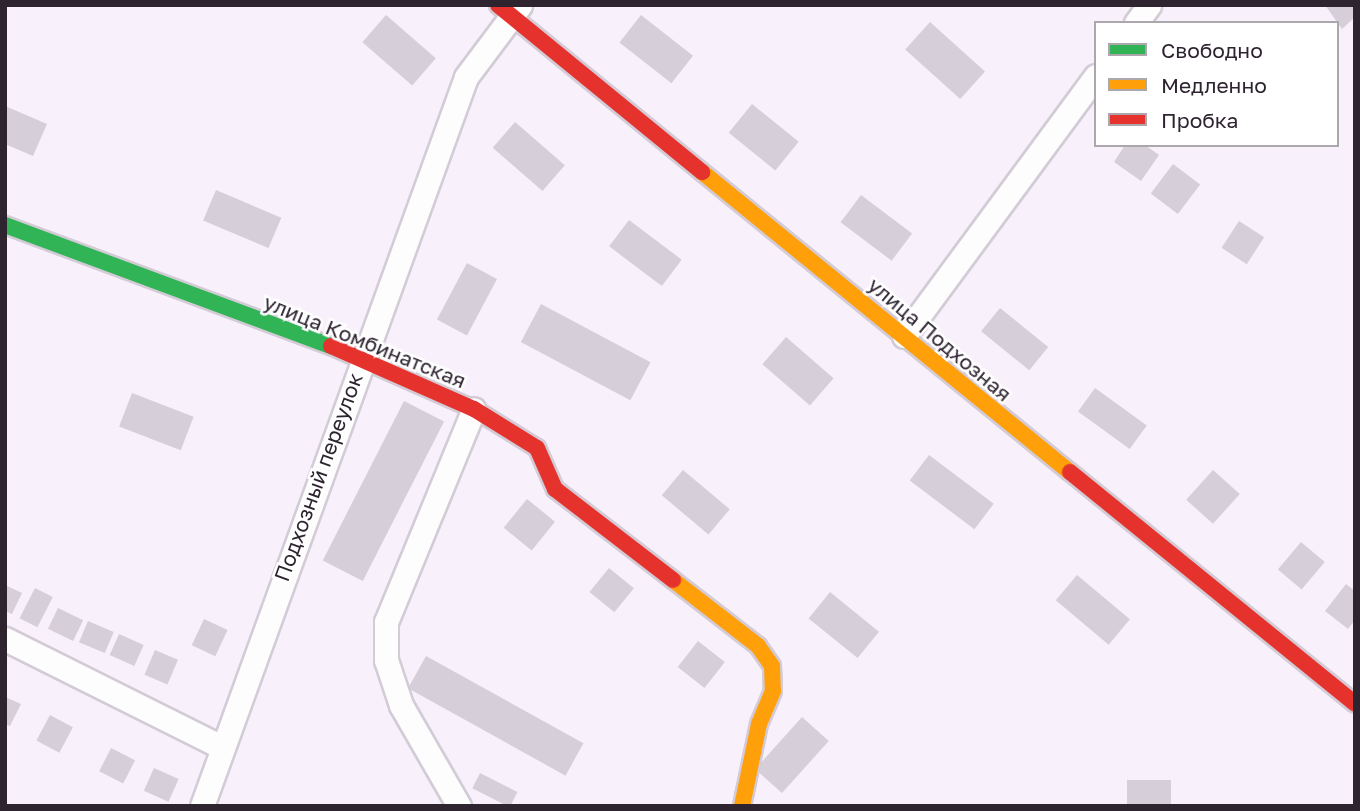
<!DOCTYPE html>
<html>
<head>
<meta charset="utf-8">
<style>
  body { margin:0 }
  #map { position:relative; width:1360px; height:811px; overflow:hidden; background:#f8f0fb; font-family:"Golos Text",sans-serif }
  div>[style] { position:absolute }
  .building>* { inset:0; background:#d6ced9; transform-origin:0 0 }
  .roads { filter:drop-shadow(2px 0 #d3cbd6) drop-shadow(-2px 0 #d3cbd6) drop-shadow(0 2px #d3cbd6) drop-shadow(0 -2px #d3cbd6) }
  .street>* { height:23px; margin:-11.5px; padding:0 11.5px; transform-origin:11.5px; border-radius:11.5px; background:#fefdfe }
  .fast>* { height:16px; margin:-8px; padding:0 8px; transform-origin:8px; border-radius:8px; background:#30b455 }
  .slow>* { height:16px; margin:-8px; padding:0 8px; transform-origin:8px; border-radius:8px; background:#ff9f0a }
  .jam>* { height:16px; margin:-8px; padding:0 8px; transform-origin:8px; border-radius:8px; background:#e5322d }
  span { translate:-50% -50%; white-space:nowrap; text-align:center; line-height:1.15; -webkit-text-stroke:5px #fff; paint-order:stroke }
  .street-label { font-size:21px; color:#2d2430 }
  .frame { position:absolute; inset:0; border:7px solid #2d2430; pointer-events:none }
  .legend { position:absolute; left:1094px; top:21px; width:245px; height:126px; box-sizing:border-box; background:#fff; border:2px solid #aba7ac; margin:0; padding:9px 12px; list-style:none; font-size:21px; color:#2d2430 }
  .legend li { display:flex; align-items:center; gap:14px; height:35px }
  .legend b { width:35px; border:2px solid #aba7ac }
</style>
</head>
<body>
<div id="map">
  <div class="building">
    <div style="clip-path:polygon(1325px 5px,1355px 5px,1355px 17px,1342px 29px)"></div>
    <div style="left:386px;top:15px;width:66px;height:36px;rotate:41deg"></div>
    <div style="left:641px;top:15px;width:66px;height:35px;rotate:38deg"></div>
    <div style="left:930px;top:22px;width:74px;height:37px;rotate:42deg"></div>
    <div style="left:752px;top:104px;width:60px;height:37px;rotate:39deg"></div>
    <div style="clip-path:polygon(5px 106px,47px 124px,33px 156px,5px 144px)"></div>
    <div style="left:515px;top:122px;width:66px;height:34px;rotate:41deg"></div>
    <div style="clip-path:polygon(1125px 145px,1145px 145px,1159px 155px,1141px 181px,1114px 162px)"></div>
    <div style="left:1173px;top:164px;width:34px;height:37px;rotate:37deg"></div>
    <div style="left:216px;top:190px;width:71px;height:33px;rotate:23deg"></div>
    <div style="left:861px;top:195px;width:64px;height:34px;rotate:37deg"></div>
    <div style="left:629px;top:220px;width:66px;height:33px;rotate:37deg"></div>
    <div style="left:1239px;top:221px;width:30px;height:32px;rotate:33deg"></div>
    <div style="left:467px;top:263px;width:34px;height:64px;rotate:28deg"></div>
    <div style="left:541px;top:304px;width:124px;height:43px;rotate:28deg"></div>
    <div style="left:1000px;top:308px;width:62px;height:30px;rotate:39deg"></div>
    <div style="left:786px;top:337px;width:63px;height:36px;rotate:41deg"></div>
    <div style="left:1095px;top:388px;width:64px;height:29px;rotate:36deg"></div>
    <div style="left:132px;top:393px;width:66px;height:36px;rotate:21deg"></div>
    <div style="left:404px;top:401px;width:45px;height:179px;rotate:27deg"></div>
    <div style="left:929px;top:455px;width:81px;height:32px;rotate:37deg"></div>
    <div style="left:683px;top:470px;width:61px;height:33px;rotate:40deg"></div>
    <div style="left:1213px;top:470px;width:36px;height:40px;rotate:42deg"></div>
    <div style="left:527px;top:499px;width:36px;height:37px;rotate:39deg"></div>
    <div style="left:1301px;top:542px;width:31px;height:36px;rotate:40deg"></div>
    <div style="left:609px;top:568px;width:32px;height:31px;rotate:39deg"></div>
    <div style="left:1077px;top:575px;width:69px;height:33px;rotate:40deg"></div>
    <div style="clip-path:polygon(1346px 584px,1355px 591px,1355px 620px,1348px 629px,1325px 611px)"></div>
    <div style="clip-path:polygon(5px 585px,22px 593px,12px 614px,5px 611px)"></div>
    <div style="left:35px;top:588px;width:20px;height:34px;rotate:27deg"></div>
    <div style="left:830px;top:592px;width:63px;height:34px;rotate:39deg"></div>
    <div style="left:58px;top:608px;width:28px;height:23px;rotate:26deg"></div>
    <div style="left:204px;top:619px;width:26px;height:29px;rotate:25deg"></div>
    <div style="left:88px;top:621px;width:28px;height:23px;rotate:23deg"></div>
    <div style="left:119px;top:634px;width:27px;height:23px;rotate:24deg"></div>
    <div style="left:698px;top:641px;width:34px;height:33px;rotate:38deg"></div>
    <div style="left:155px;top:650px;width:25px;height:27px;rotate:23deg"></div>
    <div style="left:426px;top:656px;width:180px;height:37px;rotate:29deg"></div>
    <div style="clip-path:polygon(5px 697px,21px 704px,10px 726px,5px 724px)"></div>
    <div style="left:50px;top:715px;width:26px;height:29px;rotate:28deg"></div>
    <div style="left:802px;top:717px;width:36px;height:70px;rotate:42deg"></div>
    <div style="left:111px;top:748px;width:27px;height:26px;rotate:27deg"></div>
    <div style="left:154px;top:768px;width:27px;height:25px;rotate:24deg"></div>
    <div style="left:480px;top:773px;width:42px;height:17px;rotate:27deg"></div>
    <div style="left:1127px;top:780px;width:44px;height:26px"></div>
  </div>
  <div class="roads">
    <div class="street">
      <div style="left:1136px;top:23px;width:22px;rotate:-54deg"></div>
      <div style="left:904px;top:336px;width:323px;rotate:-53.6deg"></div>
      <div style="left:5px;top:639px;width:240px;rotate:26.5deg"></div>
      <div style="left:202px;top:806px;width:775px;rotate:-70.09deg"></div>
      <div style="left:466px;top:77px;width:90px;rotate:-53.1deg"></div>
      <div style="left:459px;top:806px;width:116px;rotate:-119.9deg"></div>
      <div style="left:401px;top:705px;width:47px;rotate:-108.4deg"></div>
      <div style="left:386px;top:660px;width:38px;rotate:-90deg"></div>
      <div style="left:386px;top:622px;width:230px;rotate:-67.6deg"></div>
    </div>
    <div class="fast">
      <div style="left:5px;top:225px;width:348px;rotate:20.4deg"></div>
    </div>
    <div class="slow">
      <div style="left:702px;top:172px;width:475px;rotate:39.2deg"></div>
      <div style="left:673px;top:580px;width:108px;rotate:37.8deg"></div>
      <div style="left:758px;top:646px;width:24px;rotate:55deg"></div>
      <div style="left:772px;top:666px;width:25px;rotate:88deg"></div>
      <div style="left:773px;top:691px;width:36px;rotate:113deg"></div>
      <div style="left:759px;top:724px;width:84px;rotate:101.7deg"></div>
    </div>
    <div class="jam">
      <div style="left:498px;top:5px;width:264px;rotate:39.3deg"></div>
      <div style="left:331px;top:346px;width:156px;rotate:23.8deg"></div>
      <div style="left:474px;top:409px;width:74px;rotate:31.8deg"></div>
      <div style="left:537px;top:448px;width:45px;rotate:66.3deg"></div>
      <div style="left:555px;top:489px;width:149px;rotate:37.6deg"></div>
      <div style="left:1070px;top:472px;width:367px;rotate:39.1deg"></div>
    </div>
  </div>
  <div class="street-label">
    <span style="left:940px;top:339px;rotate:40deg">улица Подхозная</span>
    <span style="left:365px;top:341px;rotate:22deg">улица Комбинатская</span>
    <span style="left:318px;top:477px;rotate:-70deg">Подхозный переулок</span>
  </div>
  <div class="frame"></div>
  <ul class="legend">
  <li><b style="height:9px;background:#30b455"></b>Свободно</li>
  <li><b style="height:9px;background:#ff9f0a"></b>Медленно</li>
  <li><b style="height:9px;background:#e5322d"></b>Пробка</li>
  </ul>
</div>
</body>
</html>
